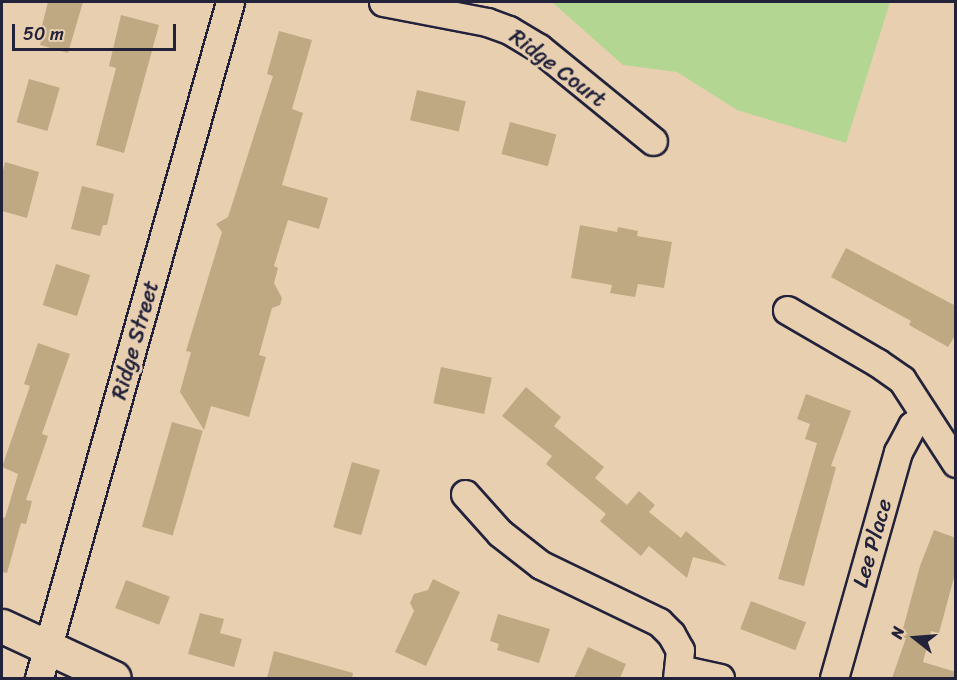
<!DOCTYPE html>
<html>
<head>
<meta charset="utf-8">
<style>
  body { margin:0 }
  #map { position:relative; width:957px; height:680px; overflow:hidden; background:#e8cfb0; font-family:Sriracha,sans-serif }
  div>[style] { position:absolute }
  .green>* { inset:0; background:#b3d792 }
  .building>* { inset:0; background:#bfa983; transform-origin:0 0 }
  .roads { filter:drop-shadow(2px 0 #22223b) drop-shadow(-2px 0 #22223b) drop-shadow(0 2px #22223b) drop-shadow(0 -2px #22223b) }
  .street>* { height:27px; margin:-13.5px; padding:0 13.5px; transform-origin:13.5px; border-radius:13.5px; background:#e8cfb0 }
  .secondary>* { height:33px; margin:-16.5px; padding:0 16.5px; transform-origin:16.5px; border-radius:16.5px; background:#e8cfb0 }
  span { translate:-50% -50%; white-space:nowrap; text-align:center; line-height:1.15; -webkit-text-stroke:6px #e8cfb0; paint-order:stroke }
  .street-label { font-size:22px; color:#22223b }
  .frame { position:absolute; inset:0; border:3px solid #22223b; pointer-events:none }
  .north { position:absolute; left:885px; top:608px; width:60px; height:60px; -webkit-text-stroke:4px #e8cfb0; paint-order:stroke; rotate:287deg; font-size:16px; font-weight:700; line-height:24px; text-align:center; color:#22223b }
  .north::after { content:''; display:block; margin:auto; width:21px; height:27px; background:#22223b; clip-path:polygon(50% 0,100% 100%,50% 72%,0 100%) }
  .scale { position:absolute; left:12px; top:24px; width:164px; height:27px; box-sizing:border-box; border:3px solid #22223b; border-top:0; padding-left:8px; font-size:18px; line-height:21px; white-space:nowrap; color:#22223b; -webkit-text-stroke:4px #e8cfb0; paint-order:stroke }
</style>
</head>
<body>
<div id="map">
  <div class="green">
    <div style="clip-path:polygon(552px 2px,890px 2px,846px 143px,737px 110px,677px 72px,623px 65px)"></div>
  </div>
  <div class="building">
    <div style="clip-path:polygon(48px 2px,83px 2px,68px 53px,40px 45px,43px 34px,40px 33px)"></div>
    <div style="clip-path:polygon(121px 15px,159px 25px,124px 153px,96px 145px,116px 68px,109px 66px)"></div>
    <div style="clip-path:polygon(279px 31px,312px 40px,292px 109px,303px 113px,282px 185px,328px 198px,319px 229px,288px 220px,274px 266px,278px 268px,274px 283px,282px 298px,280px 305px,272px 308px,259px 355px,266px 357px,249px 417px,211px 406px,204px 430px,180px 392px,191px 352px,186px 351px,222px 232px,216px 224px,228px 217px,273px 76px,267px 74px)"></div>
    <div style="left:29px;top:79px;width:32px;height:45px;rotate:16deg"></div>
    <div style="left:417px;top:90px;width:50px;height:31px;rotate:13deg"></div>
    <div style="left:510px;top:122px;width:48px;height:33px;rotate:15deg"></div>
    <div style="clip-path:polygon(5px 162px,39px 172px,27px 218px,2px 211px,2px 175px)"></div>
    <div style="clip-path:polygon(82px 186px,114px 194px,107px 225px,103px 225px,100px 236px,71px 229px)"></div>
    <div style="clip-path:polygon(580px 225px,617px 232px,618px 227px,638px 231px,637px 236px,672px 242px,664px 288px,638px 284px,635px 297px,610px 293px,612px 285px,571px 278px)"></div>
    <div style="clip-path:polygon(846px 248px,956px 306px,956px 334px,948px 347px,909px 325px,911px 321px,831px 277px)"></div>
    <div style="left:56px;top:264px;width:36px;height:43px;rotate:18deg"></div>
    <div style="clip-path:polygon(38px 343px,70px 354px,42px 434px,48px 436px,26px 500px,32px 501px,26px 524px,21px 523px,7px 573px,2px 572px,2px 517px,5px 518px,18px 474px,2px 467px,30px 386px,24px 384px)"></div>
    <div style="left:441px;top:367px;width:52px;height:37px;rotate:12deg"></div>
    <div style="clip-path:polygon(526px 387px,561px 417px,554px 426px,604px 467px,595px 478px,627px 505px,639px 491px,655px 505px,649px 512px,681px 538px,686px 531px,727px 566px,693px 557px,687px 578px,649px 546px,641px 556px,600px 521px,606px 514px,546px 464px,552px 456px,502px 416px)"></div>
    <div style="clip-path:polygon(806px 394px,851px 411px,831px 466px,836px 467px,804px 586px,778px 579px,817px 443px,805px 439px,810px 424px,797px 419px)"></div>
    <div style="left:172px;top:422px;width:32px;height:109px;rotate:16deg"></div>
    <div style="left:352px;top:462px;width:29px;height:68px;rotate:16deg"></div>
    <div style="clip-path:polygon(934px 530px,956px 538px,956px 570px,939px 633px,931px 631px,923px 662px,956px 672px,956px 678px,892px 678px,906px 638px,901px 636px,920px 566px)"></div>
    <div style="clip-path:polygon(433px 579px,460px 592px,426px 666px,395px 652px,414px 611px,410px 603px,414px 594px,428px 590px)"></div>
    <div style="left:126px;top:580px;width:47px;height:30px;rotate:21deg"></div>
    <div style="left:751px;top:601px;width:59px;height:30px;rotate:21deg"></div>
    <div style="clip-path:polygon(200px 613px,224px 619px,220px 633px,242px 639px,234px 667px,188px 654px)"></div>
    <div style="clip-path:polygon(498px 614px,550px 629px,539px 663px,497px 650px,499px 644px,490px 641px)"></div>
    <div style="clip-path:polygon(588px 647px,626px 664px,620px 678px,574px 678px)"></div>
    <div style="clip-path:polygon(274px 651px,353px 673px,352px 678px,267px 678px)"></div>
  </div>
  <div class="roads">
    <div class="street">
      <div style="left:383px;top:2px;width:106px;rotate:10.9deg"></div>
      <div style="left:487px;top:22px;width:23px;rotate:20deg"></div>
      <div style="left:509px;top:30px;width:35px;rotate:31deg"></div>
      <div style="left:539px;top:48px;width:147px;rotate:39.2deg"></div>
      <div style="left:787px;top:310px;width:105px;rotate:30.2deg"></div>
      <div style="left:878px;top:363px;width:29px;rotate:35deg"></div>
      <div style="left:902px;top:380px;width:99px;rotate:57deg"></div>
      <div style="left:465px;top:494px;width:52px;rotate:48.1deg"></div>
      <div style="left:500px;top:533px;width:52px;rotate:38deg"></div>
      <div style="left:541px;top:565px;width:131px;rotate:25.8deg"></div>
      <div style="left:659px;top:622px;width:17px;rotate:45deg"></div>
      <div style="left:671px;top:634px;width:18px;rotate:61deg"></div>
      <div style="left:680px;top:650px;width:28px;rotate:96deg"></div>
      <div style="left:679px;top:669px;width:42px;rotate:12.4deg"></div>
      <div style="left:39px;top:678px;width:702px;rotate:-74.22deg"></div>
      <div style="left:834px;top:678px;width:235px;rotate:-74.2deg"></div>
      <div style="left:898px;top:452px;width:30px;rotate:-62deg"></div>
      <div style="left:912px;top:426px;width:16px;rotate:-38deg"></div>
    </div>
    <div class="secondary">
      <div style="left:2px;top:626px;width:123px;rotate:24.9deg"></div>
    </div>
  </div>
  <div class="street-label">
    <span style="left:558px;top:68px;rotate:37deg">Ridge Court</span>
    <span style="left:135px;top:340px;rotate:-74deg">Ridge Street</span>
    <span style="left:872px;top:543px;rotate:-74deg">Lee Place</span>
  </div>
  <div class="frame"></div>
  <div class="north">N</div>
  <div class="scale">50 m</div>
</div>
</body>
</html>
